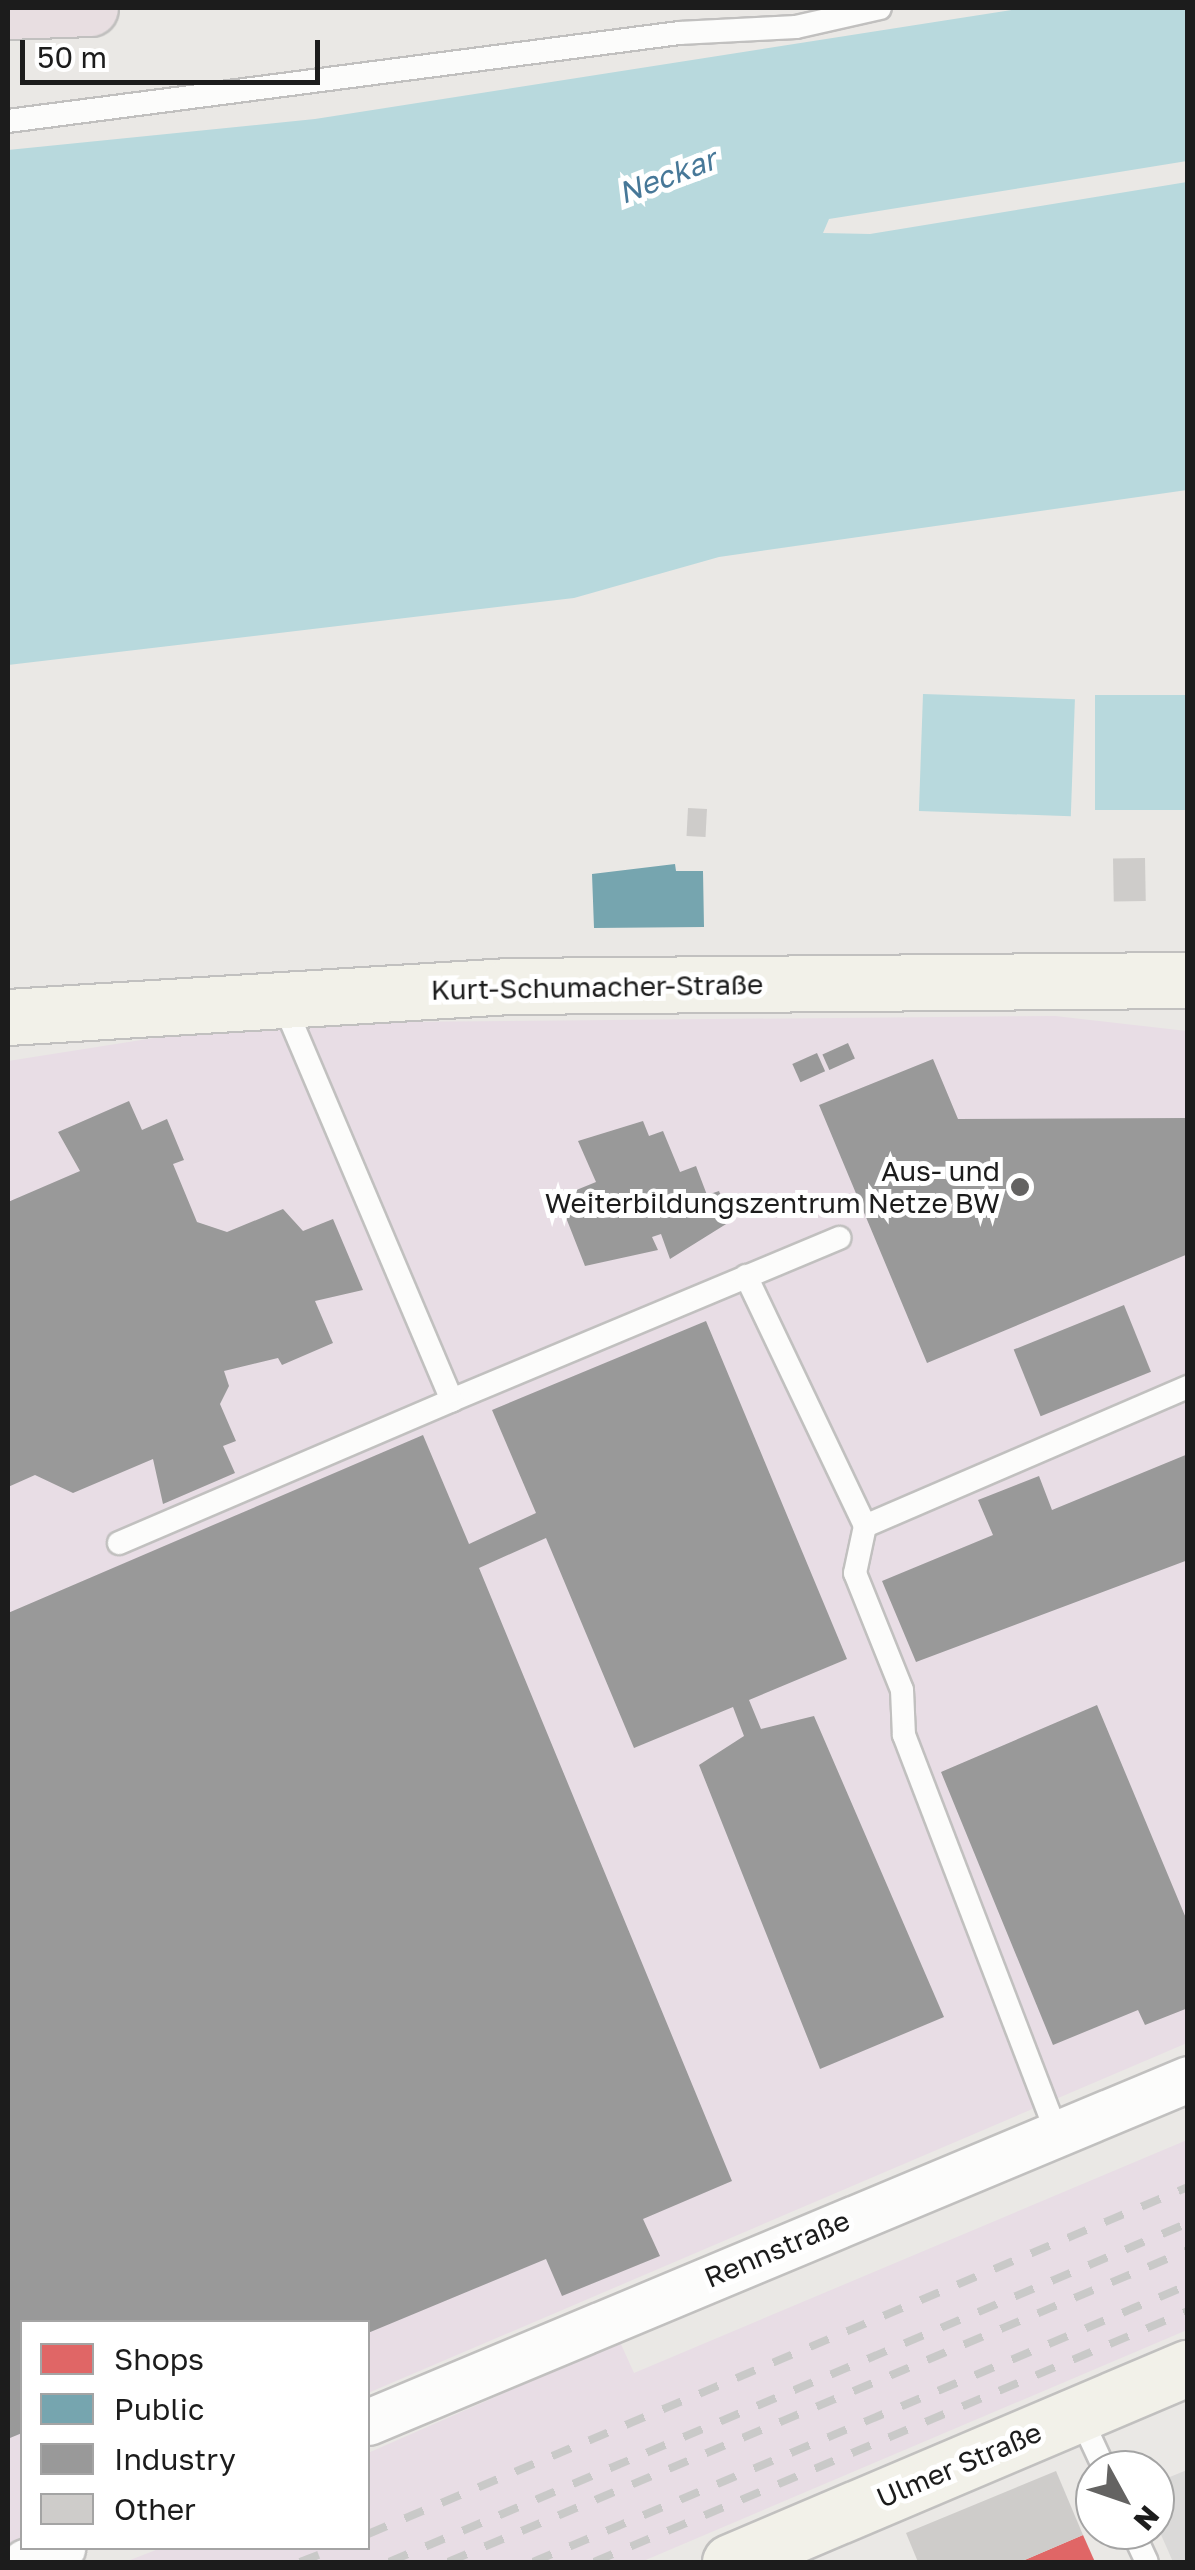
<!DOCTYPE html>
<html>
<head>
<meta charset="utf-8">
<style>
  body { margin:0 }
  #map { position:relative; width:1195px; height:2570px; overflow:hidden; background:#eae8e5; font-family:"Golos Text",sans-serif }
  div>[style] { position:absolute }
  .industrial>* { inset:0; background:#e8dde5 }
  .parking>* { inset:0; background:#dad9d8 }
  .water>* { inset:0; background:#b8d9dd; transform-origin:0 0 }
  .shops>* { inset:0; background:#e06666 }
  .public>* { inset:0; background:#76a5af }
  .industry>* { inset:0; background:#999; transform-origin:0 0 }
  .building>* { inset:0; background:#ceccca; transform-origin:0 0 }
  .roads { filter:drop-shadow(2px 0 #c1c0bf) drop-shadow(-2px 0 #c1c0bf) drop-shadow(0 2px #c1c0bf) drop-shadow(0 -2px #c1c0bf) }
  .lane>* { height:22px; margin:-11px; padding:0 11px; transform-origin:11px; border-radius:11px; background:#fcfcfb }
  .street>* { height:45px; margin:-22.5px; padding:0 22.5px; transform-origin:22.5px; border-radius:22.5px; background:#fcfcfb }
  .secondary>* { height:55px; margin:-27.5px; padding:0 27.5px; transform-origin:27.5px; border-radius:27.5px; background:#f2f1e9 }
  .highway>* { height:55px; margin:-27.5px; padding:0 27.5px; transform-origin:27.5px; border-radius:27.5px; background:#e8dee1 }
  .rail>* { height:8px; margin-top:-4px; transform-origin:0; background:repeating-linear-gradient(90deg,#c9c9c8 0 20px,transparent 0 40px) }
  .dots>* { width:28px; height:28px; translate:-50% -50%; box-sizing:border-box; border:5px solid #fff; border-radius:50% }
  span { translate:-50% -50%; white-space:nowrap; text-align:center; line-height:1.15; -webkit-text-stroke:10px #fff; paint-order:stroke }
  .street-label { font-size:28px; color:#1c1c1c }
  .poi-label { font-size:28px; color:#1c1c1c }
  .right { translate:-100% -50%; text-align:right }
  .water-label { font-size:30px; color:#477898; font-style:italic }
  .frame { position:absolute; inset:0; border:10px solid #1c1c1c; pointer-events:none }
  .legend { position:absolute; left:20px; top:2320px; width:350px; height:230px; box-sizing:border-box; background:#fff; border:2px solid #a4a4a4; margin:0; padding:12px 18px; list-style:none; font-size:30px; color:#1c1c1c }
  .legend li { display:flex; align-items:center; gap:20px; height:50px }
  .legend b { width:50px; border:2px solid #a4a4a4 }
  .north { position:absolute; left:1075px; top:2450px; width:100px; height:100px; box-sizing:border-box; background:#fff; border:2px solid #a4a4a4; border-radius:50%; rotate:130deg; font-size:28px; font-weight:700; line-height:40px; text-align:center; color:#1c1c1c }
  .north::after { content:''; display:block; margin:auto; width:35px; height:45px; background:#646362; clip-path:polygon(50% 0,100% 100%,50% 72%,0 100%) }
  .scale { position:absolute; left:20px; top:40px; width:300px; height:45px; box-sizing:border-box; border:5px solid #1c1c1c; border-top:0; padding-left:12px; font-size:30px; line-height:35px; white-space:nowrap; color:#1c1c1c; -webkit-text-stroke:8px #fff; paint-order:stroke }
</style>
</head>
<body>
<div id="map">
  <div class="industrial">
    <div style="clip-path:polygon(1055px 1016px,1187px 1031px,1187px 2043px,368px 2393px,368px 2322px,22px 2322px,22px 2545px,8px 2551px,8px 1061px,154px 1038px,386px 1022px)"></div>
    <div style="clip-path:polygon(1187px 2140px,1187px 2330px,641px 2562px,125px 2562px,161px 2548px,368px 2548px,368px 2453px,620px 2342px,634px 2373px)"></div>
  </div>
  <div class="parking">
    <div style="clip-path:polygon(1187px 2470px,1187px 2562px,1173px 2562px,1155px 2521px,1155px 2483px)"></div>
  </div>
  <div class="water">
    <div style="clip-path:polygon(1025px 8px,1187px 8px,1187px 161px,829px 219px,823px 233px,870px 234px,1187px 182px,1187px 490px,719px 557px,574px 598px,8px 665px,8px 150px,315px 119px)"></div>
    <div style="left:923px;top:694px;width:152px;height:117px;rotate:2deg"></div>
    <div style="left:1095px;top:695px;width:92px;height:115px"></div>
  </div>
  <div class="shops">
    <div style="clip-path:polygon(1083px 2535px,1095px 2562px,1020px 2562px)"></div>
  </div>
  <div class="public">
    <div style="clip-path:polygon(675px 864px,676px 871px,703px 871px,704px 927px,594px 928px,592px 874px)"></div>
  </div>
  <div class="industry">
    <div style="left:848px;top:1043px;width:17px;height:28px;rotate:66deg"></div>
    <div style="left:817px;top:1053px;width:20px;height:27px;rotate:66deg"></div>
    <div style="clip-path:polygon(933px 1059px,958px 1119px,1188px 1118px,1188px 1254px,927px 1363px,819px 1105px)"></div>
    <div style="clip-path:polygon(129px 1101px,142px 1130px,167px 1119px,184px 1160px,173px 1164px,197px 1222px,227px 1232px,283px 1209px,303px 1231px,333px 1219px,363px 1290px,315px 1301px,333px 1343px,282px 1365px,278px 1358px,224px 1371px,229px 1386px,220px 1404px,236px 1441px,223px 1446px,235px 1473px,163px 1504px,153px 1459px,73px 1493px,35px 1475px,8px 1487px,8px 1202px,80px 1171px,58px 1132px)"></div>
    <div style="clip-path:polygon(643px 1121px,649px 1136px,663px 1131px,680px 1172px,696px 1166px,707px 1195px,719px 1191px,731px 1221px,670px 1259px,661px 1234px,652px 1237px,658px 1250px,585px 1266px,563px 1210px,575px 1205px,569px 1193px,596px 1182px,578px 1141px)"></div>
    <div style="left:1124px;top:1305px;width:72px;height:119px;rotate:68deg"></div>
    <div style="clip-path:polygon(706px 1321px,847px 1659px,749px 1700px,761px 1729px,814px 1716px,944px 2017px,820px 2069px,699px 1765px,744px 1736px,733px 1707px,634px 1748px,546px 1538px,479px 1568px,732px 2181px,643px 2219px,660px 2256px,562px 2296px,546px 2259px,368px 2333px,368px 2322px,22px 2322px,22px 2433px,10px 2438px,8px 1613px,423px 1435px,469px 1544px,536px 1513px,492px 1410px)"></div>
    <div style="clip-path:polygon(1188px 1454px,1188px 1560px,916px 1662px,882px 1581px,993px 1535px,978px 1500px,1039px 1476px,1052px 1510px)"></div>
    <div style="clip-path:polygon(1097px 1705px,1188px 1923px,1188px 2008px,1145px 2025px,1138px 2010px,1053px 2045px,941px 1772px)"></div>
  </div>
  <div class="building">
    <div style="left:688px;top:808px;width:19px;height:28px;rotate:3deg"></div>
    <div style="left:1145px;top:858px;width:43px;height:32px;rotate:89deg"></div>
    <div style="clip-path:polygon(1056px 2471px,1083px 2535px,1020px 2562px,918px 2562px,906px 2533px)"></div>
  </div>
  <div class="roads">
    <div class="lane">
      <div style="left:8px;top:121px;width:677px;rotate:-7.47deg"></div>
      <div style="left:679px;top:33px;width:117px;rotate:-2.9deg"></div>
      <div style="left:796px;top:27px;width:86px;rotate:-12.7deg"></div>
      <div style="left:282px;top:1000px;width:435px;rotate:67deg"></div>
      <div style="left:452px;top:1400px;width:420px;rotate:-22.7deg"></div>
      <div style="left:746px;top:1276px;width:277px;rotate:64.5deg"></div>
      <div style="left:865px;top:1526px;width:352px;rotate:-23.3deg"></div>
      <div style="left:865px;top:1526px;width:48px;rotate:102deg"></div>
      <div style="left:855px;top:1573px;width:126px;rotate:68.1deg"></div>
      <div style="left:902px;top:1690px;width:45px;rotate:87.5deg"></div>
      <div style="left:904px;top:1735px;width:425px;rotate:69deg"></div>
      <div style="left:119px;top:1543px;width:362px;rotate:-23.2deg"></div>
      <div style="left:1079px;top:2414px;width:62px;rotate:65.1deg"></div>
      <div style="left:1132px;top:2530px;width:35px;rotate:65deg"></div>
    </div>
    <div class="street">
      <div style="left:368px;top:2422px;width:889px;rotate:-22.7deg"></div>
      <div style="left:25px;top:2562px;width:40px;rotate:-21deg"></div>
    </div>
    <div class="secondary">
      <div style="left:8px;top:1017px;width:502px;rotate:-3.54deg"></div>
      <div style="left:509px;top:986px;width:679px;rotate:-0.51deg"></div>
      <div style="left:730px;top:2562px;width:497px;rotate:-23deg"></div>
    </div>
    <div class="highway">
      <div style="left:8px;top:11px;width:82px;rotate:-2.1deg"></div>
    </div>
  </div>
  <div class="rail">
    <div style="left:368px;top:2534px;width:890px;rotate:-22.94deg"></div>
    <div style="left:300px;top:2562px;width:39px;rotate:-21deg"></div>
    <div style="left:389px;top:2562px;width:868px;rotate:-22.99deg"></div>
    <div style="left:448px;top:2562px;width:803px;rotate:-22.86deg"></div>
    <div style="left:533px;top:2562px;width:711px;rotate:-22.92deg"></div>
    <div style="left:594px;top:2562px;width:645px;rotate:-22.91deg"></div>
  </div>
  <div class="dots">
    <div style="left:1020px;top:1187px;background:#646362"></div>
  </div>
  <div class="street-label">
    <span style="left:597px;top:987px;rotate:-1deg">Kurt-Schumacher-Straße</span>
    <span style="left:777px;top:2249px;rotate:-23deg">Rennstraße</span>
    <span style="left:959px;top:2465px;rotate:-23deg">Ulmer Straße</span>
  </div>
  <div class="poi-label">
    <span class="right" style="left:1000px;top:1187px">Aus- und<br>Weiterbildungszentrum Netze BW</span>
  </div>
  <div class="water-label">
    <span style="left:667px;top:176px;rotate:-21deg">Neckar</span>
  </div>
  <div class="frame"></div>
  <ul class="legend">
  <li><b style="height:28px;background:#e06666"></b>Shops</li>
  <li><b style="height:28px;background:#76a5af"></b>Public</li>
  <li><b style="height:28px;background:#999"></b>Industry</li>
  <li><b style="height:28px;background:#ceccca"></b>Other</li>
  </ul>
  <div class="north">N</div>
  <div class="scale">50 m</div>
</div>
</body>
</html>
